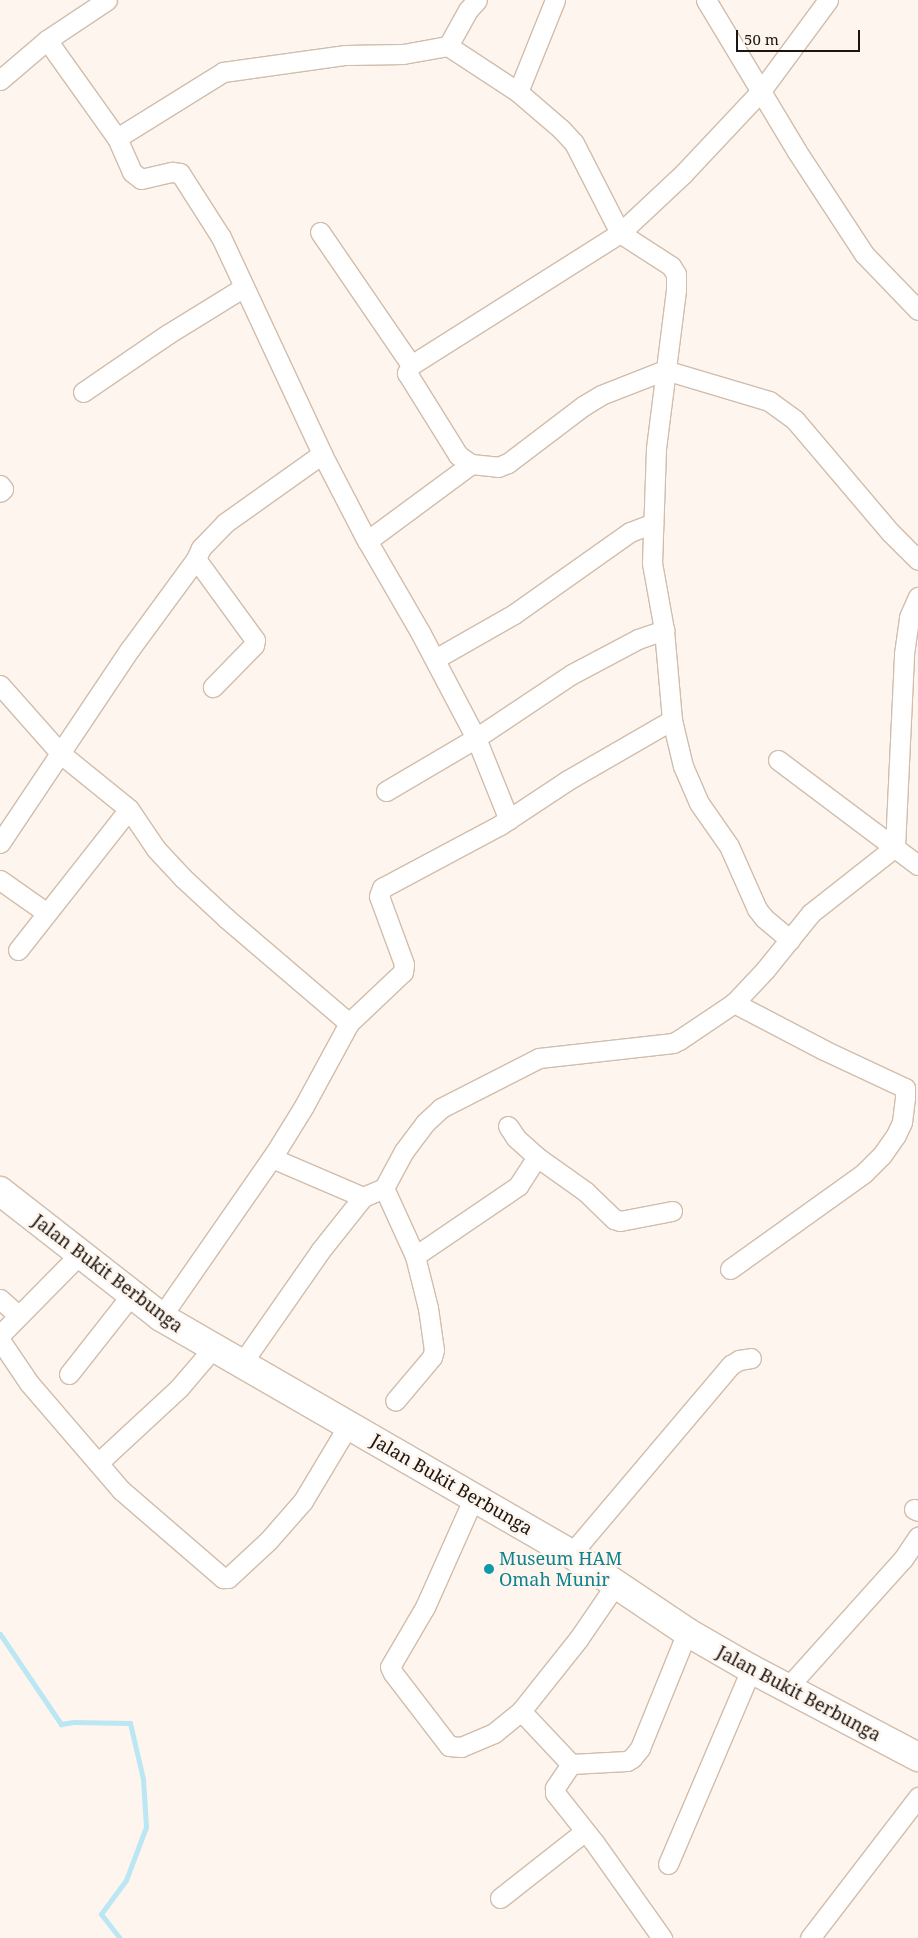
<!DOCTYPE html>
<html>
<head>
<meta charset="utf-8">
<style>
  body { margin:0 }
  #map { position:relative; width:918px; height:1938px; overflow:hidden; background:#fdf5ee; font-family:"Noto Serif",serif }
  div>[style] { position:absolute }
  .stream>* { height:5px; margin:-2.5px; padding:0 2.5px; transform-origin:2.5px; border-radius:2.5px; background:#bae7f3 }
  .roads { filter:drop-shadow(1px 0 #d1bdac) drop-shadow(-1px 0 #d1bdac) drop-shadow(0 1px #d1bdac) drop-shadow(0 -1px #d1bdac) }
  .street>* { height:19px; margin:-9.5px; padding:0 9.5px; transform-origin:9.5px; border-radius:9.5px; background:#fff }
  .primary>* { height:28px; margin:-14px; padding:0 14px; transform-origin:14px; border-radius:14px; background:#fff }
  .dots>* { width:14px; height:14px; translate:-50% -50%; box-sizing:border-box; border:2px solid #fdf5ee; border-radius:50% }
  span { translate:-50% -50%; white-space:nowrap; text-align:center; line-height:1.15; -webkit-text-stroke:5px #fdf5ee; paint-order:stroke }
  .street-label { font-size:18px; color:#1d1610 }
  .culture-label { font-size:18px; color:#0d838f }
  .left { translate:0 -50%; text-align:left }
  .scale { position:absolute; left:736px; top:30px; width:124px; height:22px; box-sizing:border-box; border:2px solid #1d1610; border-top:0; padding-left:6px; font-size:15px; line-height:18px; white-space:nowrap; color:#1d1610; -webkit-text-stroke:4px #fdf5ee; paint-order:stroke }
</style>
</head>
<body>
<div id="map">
  <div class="stream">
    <div style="left:0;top:1634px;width:109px;rotate:55.9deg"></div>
    <div style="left:61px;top:1724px;width:13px;rotate:-9deg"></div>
    <div style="left:74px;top:1722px;width:56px;rotate:1deg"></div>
    <div style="left:130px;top:1723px;width:57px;rotate:76.9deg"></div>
    <div style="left:143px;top:1779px;width:48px;rotate:86.4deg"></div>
    <div style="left:146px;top:1827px;width:57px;rotate:110.7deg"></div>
    <div style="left:126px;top:1880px;width:42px;rotate:126.3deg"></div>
    <div style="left:101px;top:1914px;width:31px;rotate:52deg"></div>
  </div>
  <div class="roads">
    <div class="street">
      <div style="left:706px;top:0;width:175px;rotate:59deg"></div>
      <div style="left:796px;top:150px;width:124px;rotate:56.8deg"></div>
      <div style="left:864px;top:254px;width:78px;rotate:46deg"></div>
      <div style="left:828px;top:0;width:113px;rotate:126.4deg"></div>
      <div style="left:761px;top:91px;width:114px;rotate:133.2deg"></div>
      <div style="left:683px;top:174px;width:86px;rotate:136.9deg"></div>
      <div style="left:620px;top:233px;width:247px;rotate:147.7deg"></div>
      <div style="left:411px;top:365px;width:9px;rotate:117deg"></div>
      <div style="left:407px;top:373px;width:97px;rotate:58.1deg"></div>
      <div style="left:458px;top:455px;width:16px;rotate:35deg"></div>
      <div style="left:471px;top:464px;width:27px;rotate:6deg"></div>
      <div style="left:498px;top:467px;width:11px;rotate:-22deg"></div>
      <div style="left:508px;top:463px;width:94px;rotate:-37.2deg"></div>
      <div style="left:583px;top:406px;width:21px;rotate:-31deg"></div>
      <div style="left:601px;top:395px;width:69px;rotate:-21.3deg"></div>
      <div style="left:665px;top:370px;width:109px;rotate:16.6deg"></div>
      <div style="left:769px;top:401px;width:32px;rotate:36deg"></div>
      <div style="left:795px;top:420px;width:148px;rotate:49.7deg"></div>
      <div style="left:891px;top:533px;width:38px;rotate:45deg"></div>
      <div style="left:47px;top:40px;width:120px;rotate:54.5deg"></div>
      <div style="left:117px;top:138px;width:125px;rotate:-31.9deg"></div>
      <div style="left:223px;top:72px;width:124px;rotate:-7.9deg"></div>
      <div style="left:346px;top:55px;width:57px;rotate:-1deg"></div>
      <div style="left:403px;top:54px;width:46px;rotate:-10.1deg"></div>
      <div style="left:448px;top:46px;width:84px;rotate:33.3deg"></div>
      <div style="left:518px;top:92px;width:57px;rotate:40.7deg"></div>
      <div style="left:561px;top:129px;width:19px;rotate:47deg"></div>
      <div style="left:574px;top:143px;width:101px;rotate:62.9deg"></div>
      <div style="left:620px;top:233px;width:61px;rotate:32.9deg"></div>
      <div style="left:671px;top:266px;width:9px;rotate:58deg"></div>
      <div style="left:676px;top:274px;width:16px;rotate:90deg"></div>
      <div style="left:676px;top:290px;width:160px;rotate:97.2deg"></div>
      <div style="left:656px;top:449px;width:114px;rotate:92deg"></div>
      <div style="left:652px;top:563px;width:68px;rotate:79.8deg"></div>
      <div style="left:664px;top:630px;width:90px;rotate:84.9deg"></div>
      <div style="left:672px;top:720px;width:47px;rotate:76.6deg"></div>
      <div style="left:683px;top:766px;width:40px;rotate:66.6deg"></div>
      <div style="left:699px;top:803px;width:52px;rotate:55.1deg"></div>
      <div style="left:729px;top:846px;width:69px;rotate:66deg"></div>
      <div style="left:757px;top:909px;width:11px;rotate:52deg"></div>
      <div style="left:764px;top:918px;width:34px;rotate:40deg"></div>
      <div style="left:448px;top:46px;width:41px;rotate:-60.9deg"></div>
      <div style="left:468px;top:10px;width:13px;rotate:-48deg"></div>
      <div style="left:0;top:80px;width:62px;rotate:-40.4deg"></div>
      <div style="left:47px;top:40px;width:72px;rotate:-33.7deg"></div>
      <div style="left:518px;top:92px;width:99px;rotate:-68.1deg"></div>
      <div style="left:117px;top:138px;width:37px;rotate:66deg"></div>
      <div style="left:132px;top:172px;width:11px;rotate:38deg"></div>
      <div style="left:141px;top:179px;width:32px;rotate:-13deg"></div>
      <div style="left:172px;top:172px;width:8px;rotate:7deg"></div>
      <div style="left:180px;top:173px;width:76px;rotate:57.4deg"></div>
      <div style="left:221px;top:237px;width:239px;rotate:65deg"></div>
      <div style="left:322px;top:454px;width:93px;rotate:62.6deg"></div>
      <div style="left:365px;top:537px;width:110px;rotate:59.9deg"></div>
      <div style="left:420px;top:632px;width:120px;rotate:62.2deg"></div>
      <div style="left:476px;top:738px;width:88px;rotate:68.1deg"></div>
      <div style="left:320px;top:232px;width:161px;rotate:55.6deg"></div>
      <div style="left:83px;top:392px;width:103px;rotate:-34.3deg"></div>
      <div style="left:168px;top:334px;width:89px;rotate:-31.7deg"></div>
      <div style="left:0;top:485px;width:5px;rotate:53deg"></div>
      <div style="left:3px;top:489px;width:4px;rotate:135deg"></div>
      <div style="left:367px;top:541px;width:129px;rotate:-36.5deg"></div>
      <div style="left:196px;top:559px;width:100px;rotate:53.9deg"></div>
      <div style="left:255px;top:640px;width:5px;rotate:101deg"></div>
      <div style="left:254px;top:645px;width:59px;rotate:134.3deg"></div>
      <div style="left:435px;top:659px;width:91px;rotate:-29.7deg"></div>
      <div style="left:514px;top:614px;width:142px;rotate:-35.3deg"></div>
      <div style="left:630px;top:532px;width:25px;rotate:-21deg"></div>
      <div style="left:0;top:685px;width:92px;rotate:48.5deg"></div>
      <div style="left:61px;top:754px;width:87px;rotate:39deg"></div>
      <div style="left:129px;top:809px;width:48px;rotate:56deg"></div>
      <div style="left:156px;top:849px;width:40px;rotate:47deg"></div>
      <div style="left:183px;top:878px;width:59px;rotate:42.9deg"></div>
      <div style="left:226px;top:918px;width:162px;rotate:40.5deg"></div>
      <div style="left:778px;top:760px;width:175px;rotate:36.9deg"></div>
      <div style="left:386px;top:791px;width:104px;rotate:-30.5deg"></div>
      <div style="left:476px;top:738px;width:115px;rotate:-33.7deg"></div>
      <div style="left:572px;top:674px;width:75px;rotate:-27.9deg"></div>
      <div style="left:638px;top:639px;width:28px;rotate:-19deg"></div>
      <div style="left:0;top:843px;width:234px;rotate:-56.2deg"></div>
      <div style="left:130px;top:649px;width:112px;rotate:-53.7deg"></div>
      <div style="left:196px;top:559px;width:12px;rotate:-66deg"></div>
      <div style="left:201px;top:548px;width:35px;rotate:-46deg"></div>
      <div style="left:225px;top:523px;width:119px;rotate:-35.4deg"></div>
      <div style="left:0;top:880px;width:57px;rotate:35.1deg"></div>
      <div style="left:18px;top:950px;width:179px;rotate:-51.8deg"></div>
      <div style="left:508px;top:1126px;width:14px;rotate:56deg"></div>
      <div style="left:516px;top:1138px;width:28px;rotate:42deg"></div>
      <div style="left:272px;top:1158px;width:99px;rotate:23.2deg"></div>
      <div style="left:384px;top:1188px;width:42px;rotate:-61.6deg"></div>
      <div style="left:404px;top:1151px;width:35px;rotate:-53deg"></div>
      <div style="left:425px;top:1123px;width:22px;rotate:-43deg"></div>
      <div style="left:441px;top:1108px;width:110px;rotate:-27deg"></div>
      <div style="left:539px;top:1058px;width:135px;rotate:-6.4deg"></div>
      <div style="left:673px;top:1043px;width:7px;rotate:-27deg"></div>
      <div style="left:679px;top:1040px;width:66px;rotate:-33.9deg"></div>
      <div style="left:734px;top:1003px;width:45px;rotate:-46.8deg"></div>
      <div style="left:765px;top:970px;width:73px;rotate:-51.1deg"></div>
      <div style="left:811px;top:913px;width:107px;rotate:-38.2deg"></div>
      <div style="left:895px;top:847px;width:193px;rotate:-87.3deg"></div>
      <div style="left:904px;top:654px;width:37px;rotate:-82deg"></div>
      <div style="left:909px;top:617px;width:22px;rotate:-66deg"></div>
      <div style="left:415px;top:1256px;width:125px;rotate:-34.2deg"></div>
      <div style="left:518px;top:1186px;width:35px;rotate:-57deg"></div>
      <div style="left:537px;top:1157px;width:60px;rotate:35.5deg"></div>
      <div style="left:586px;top:1192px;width:39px;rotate:44deg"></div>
      <div style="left:614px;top:1219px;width:6px;rotate:18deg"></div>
      <div style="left:620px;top:1221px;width:53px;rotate:-10.9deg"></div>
      <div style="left:730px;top:1269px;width:165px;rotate:-35.6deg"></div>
      <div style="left:864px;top:1173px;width:25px;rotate:-45deg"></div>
      <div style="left:882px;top:1155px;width:24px;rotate:-55deg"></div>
      <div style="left:896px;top:1135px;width:14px;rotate:-65deg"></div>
      <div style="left:902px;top:1122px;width:24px;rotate:-83deg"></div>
      <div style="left:905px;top:1098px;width:10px;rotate:-90deg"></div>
      <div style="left:905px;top:1088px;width:89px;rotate:-154.9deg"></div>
      <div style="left:824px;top:1050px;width:102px;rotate:-152.4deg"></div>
      <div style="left:0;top:1299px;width:24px;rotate:42deg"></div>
      <div style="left:161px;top:1317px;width:200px;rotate:-55.2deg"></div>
      <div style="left:275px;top:1153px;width:55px;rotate:-58.3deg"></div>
      <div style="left:304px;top:1106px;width:94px;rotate:-61.5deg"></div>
      <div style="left:349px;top:1023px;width:74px;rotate:-43.4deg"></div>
      <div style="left:403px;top:972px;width:8px;rotate:-83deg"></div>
      <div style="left:404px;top:964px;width:72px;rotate:-110.2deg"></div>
      <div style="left:379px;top:896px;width:9px;rotate:-69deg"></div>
      <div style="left:382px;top:888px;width:134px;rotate:-28.1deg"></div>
      <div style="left:500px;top:825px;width:82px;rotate:-33.5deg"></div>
      <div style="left:568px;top:780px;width:120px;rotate:-30deg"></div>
      <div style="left:0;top:1335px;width:112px;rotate:-45.4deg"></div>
      <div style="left:0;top:1340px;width:52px;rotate:56deg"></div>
      <div style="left:29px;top:1383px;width:141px;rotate:49.3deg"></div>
      <div style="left:121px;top:1490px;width:135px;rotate:40.8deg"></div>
      <div style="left:223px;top:1578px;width:5px"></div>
      <div style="left:228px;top:1578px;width:54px;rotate:-42.8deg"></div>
      <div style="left:268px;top:1541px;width:53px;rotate:-48.8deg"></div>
      <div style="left:303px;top:1501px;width:90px;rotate:-59.1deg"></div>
      <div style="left:242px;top:1363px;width:136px;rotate:-55.1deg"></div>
      <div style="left:320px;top:1251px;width:69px;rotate:-51.5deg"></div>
      <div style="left:363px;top:1197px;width:23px;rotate:-23deg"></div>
      <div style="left:384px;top:1188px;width:75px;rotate:65.5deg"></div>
      <div style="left:415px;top:1256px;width:54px;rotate:76deg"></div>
      <div style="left:428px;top:1308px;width:42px;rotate:81.9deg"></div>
      <div style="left:434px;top:1350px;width:7px;rotate:106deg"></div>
      <div style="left:432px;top:1357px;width:57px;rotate:130.1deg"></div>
      <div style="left:69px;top:1374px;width:102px;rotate:-51.8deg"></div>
      <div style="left:98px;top:1463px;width:110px;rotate:-42.8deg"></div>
      <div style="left:179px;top:1388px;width:54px;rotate:-49.5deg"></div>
      <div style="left:474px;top:1497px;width:120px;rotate:114deg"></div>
      <div style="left:425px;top:1607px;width:69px;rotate:120.3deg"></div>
      <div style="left:390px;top:1667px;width:7px;rotate:63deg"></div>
      <div style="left:393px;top:1673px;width:92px;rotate:52.5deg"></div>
      <div style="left:449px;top:1746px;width:12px;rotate:5deg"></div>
      <div style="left:461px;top:1747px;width:36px;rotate:-23deg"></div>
      <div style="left:494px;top:1733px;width:35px;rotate:-39deg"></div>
      <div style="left:521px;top:1711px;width:93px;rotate:-51.5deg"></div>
      <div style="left:579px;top:1638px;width:65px;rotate:-55.6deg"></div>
      <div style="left:914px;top:1509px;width:4px;rotate:27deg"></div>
      <div style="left:571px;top:1554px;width:248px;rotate:-49.8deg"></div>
      <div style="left:731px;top:1365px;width:9px;rotate:-32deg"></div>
      <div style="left:739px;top:1360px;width:12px;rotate:-9deg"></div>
      <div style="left:788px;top:1687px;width:172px;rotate:-48.1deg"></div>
      <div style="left:903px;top:1559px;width:27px;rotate:-56deg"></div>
      <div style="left:521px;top:1711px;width:73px;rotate:46.7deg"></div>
      <div style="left:571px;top:1764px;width:29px;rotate:124deg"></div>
      <div style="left:555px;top:1788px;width:5px;rotate:90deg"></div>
      <div style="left:555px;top:1793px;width:63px;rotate:51.5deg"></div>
      <div style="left:594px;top:1842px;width:118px;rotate:54.7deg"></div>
      <div style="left:571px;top:1764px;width:56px;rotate:-3.1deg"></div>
      <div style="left:627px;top:1761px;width:6px;rotate:-31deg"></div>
      <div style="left:632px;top:1758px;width:13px;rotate:-51deg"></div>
      <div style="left:640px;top:1748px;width:125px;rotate:-67.9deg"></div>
      <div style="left:668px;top:1864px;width:212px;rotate:-66.9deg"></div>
      <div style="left:500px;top:1898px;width:108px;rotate:-38.2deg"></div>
      <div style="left:810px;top:1938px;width:178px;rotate:-52.5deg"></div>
    </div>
    <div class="primary">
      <div style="left:0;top:1191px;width:204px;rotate:38deg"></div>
      <div style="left:161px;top:1317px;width:474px;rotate:30deg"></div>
      <div style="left:571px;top:1554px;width:140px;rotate:33.9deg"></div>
      <div style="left:687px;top:1632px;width:74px;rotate:30deg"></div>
      <div style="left:751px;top:1669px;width:189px;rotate:27.8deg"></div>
    </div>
  </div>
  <div class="dots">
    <div style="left:489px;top:1569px;background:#0f9aa8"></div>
  </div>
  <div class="street-label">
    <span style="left:108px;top:1273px;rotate:37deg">Jalan Bukit Berbunga</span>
    <span style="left:452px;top:1484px;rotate:30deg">Jalan Bukit Berbunga</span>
    <span style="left:799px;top:1693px;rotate:28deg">Jalan Bukit Berbunga</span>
  </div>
  <div class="culture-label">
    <span class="left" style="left:499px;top:1569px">Museum HAM<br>Omah Munir</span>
  </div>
  <div class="scale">50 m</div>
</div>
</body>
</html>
